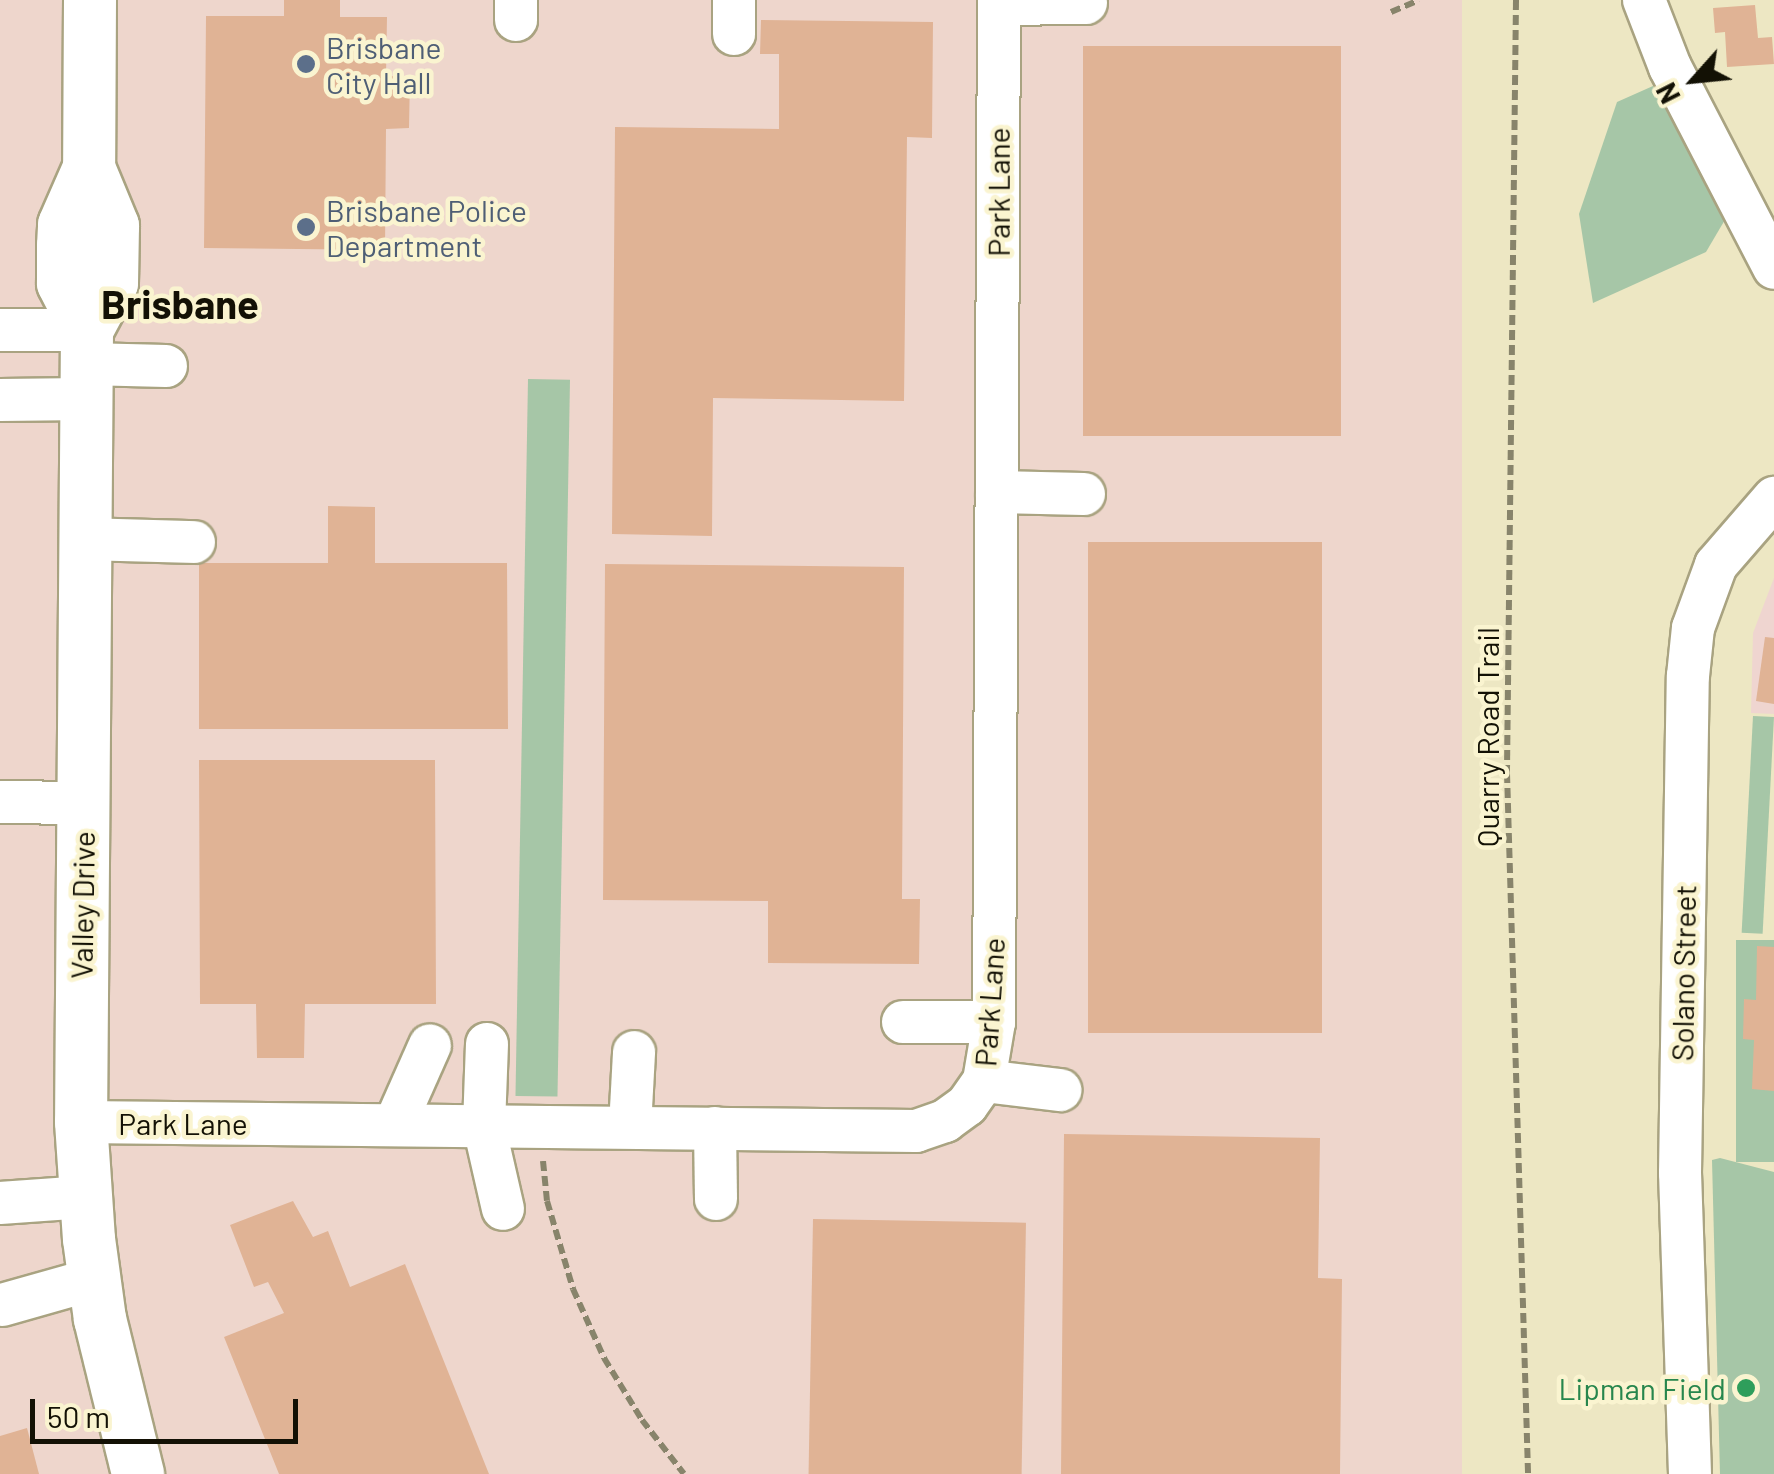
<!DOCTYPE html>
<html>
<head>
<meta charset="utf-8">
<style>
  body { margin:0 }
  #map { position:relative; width:1774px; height:1474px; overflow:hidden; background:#ede7c3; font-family:Barlow,sans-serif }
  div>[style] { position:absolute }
  .industrial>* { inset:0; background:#eed6cc; transform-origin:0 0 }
  .education>* { inset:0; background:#efd5d0 }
  .green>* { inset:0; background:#a6c6a7; transform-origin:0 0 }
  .building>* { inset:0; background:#e0b395; transform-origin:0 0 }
  .path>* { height:6px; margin-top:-3px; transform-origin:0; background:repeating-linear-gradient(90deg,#88846b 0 10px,transparent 0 15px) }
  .roads { filter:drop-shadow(2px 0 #a9a381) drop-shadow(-2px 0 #a9a381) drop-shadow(0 2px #a9a381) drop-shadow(0 -2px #a9a381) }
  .minor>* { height:42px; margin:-21px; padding:0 21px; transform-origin:21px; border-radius:21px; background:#fff }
  .major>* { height:52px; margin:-26px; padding:0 26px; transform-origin:26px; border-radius:26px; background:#fff }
  .dots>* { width:28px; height:28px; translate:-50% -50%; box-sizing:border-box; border:5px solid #faf4d0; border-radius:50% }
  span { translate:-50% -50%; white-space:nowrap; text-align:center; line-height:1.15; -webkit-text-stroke:9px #faf4d0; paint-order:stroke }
  .service-label { font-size:30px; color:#4e5e75 }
  .left { translate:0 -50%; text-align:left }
  .street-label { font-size:30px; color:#131105 }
  .leisure-label { font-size:30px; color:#27864d }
  .right { translate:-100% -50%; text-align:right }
  .district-label { font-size:40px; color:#131105; font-weight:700 }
  .north { position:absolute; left:1644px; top:30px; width:100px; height:100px; -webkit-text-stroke:8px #faf4d0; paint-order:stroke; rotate:243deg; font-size:28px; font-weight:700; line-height:40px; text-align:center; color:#131105 }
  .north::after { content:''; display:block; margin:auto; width:35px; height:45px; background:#131105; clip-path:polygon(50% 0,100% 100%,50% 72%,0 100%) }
  .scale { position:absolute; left:30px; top:1399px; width:268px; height:45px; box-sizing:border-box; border:5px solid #131105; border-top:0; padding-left:12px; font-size:30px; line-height:35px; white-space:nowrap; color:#131105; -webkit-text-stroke:8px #faf4d0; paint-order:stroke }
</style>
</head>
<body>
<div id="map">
  <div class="industrial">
    <div style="left:0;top:0;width:1462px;height:1474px"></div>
  </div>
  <div class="education">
    <div style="clip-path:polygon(1774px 578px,1774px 714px,1751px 713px,1753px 633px)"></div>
  </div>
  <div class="green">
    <div style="clip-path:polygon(1653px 86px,1726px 218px,1706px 252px,1593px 303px,1579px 214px,1617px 102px)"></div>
    <div style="left:528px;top:379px;width:42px;height:717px;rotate:1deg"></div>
    <div style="left:1753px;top:716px;width:21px;height:217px;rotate:3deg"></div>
    <div style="left:1774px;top:940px;width:222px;height:38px;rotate:90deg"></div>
    <div style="clip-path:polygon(1720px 1158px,1774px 1172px,1774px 1474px,1720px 1474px,1712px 1160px)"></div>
  </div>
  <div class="building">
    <div style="clip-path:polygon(284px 0,340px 0,340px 17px,387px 17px,386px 76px,410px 76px,409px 128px,386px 129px,385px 250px,204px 248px,206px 16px,284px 16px)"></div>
    <div style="clip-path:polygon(1755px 5px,1758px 38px,1772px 37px,1774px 64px,1727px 67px,1725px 32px,1715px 33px,1713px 8px)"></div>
    <div style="clip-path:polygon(761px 20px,933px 22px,932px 138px,907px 137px,904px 401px,713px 398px,712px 536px,612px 534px,615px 127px,779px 129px,779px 54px,760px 54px)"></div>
    <div style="left:1083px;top:46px;width:258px;height:390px"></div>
    <div style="clip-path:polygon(328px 506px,375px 507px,375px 563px,507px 563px,508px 729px,199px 729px,199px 563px,328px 563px)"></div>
    <div style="left:1088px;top:542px;width:234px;height:491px"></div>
    <div style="clip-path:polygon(605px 564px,904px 567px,902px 899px,920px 899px,919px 964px,768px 963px,768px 901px,603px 900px)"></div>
    <div style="clip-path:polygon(1765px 637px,1774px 638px,1774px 704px,1756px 701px)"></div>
    <div style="clip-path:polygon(199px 760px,435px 760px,436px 1004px,305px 1004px,304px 1058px,257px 1058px,256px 1004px,200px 1004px)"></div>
    <div style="clip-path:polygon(1757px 946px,1774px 947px,1774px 1091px,1752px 1089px,1754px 1040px,1743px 1039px,1744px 999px,1756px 1000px)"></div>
    <div style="clip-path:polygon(1064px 1134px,1320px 1138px,1318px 1278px,1342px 1279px,1340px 1474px,1061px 1474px)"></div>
    <div style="clip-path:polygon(293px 1201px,313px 1237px,328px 1231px,350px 1287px,405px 1264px,489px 1474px,279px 1474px,224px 1337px,284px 1313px,268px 1282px,254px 1287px,230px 1225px)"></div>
    <div style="left:813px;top:1219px;width:213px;height:255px;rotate:1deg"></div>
    <div style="clip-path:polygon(27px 1428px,39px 1474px,0 1474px,0 1436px)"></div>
  </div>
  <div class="path">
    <div style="left:1516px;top:0;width:773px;rotate:90.67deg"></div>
    <div style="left:1507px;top:773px;width:701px;rotate:88.28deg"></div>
    <div style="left:1391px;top:12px;width:30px;rotate:-23deg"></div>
    <div style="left:543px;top:1161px;width:40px;rotate:84.3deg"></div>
    <div style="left:547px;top:1201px;width:92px;rotate:73.5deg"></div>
    <div style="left:573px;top:1289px;width:76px;rotate:65.8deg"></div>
    <div style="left:604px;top:1358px;width:73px;rotate:58.5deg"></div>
    <div style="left:642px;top:1420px;width:68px;rotate:52.1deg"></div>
  </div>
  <div class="roads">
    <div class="minor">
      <div style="left:1644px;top:0;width:72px;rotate:68.8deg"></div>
      <div style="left:1670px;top:67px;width:226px;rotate:62.6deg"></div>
      <div style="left:999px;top:4px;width:87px;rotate:-0.7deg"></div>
      <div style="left:516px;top:20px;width:20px;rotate:-90deg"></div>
      <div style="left:734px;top:34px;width:34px;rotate:-90deg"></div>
      <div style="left:0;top:330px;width:87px"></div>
      <div style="left:87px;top:364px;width:79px;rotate:1.5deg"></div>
      <div style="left:0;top:400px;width:86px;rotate:-0.7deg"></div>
      <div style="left:997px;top:492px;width:87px;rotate:1.3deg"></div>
      <div style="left:85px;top:539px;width:109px;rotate:1.6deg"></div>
      <div style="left:0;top:802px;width:83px;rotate:0.7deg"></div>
      <div style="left:903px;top:1022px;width:91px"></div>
      <div style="left:487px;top:1044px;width:82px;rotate:92.1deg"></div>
      <div style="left:484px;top:1126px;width:85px;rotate:77.1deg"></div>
      <div style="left:984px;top:1081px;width:77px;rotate:6.8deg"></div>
      <div style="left:81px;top:1122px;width:835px;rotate:0.62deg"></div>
      <div style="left:916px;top:1131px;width:31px;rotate:-19deg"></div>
      <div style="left:945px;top:1121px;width:27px;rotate:-36deg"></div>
      <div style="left:967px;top:1105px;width:29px;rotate:-55deg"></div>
      <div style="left:984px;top:1081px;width:60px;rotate:-80.4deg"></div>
      <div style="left:994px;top:1022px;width:1022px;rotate:-89.72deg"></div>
      <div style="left:395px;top:1124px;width:86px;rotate:-66.1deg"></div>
      <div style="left:630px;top:1127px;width:75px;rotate:-86.9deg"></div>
      <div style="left:715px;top:1128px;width:71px;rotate:89.2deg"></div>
      <div style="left:0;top:1203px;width:85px;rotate:-4deg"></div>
      <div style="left:2px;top:1305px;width:96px;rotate:-15.8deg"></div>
      <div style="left:1690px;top:1474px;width:301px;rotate:-91.9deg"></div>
      <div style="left:1680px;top:1173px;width:497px;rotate:-89.1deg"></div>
      <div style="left:1688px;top:676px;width:48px;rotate:-84.1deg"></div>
      <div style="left:1693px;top:628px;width:67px;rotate:-69.9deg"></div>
      <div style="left:1716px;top:565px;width:89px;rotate:-49.1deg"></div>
    </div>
    <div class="major">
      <div style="left:90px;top:0;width:168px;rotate:90.3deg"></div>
      <div style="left:89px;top:168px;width:63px;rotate:67.5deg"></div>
      <div style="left:113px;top:226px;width:57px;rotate:91deg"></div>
      <div style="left:112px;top:283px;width:53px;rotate:118deg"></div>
      <div style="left:87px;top:330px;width:792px;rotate:90.43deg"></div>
      <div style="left:81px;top:1122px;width:117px;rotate:86.1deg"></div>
      <div style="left:89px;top:1239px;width:81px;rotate:82.2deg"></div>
      <div style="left:100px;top:1319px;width:160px;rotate:76.2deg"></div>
      <div style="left:87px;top:330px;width:53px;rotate:-117.1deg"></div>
      <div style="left:63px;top:283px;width:37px;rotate:-90deg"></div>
      <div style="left:63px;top:246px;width:21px;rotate:-87deg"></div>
      <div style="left:64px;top:225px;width:62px;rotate:-66.3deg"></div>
    </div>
  </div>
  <div class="dots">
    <div style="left:306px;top:64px;background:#5c6f8a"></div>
    <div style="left:306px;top:227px;background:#5c6f8a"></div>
    <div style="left:1746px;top:1388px;background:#2e9e5b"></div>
  </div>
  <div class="service-label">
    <span class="left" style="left:326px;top:64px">Brisbane<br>City Hall</span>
    <span class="left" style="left:326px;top:227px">Brisbane Police<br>Department</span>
  </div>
  <div class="street-label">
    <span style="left:998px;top:192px;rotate:-90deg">Park Lane</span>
    <span style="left:1487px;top:737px;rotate:-90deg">Quarry Road Trail</span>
    <span style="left:82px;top:905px;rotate:-89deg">Valley Drive</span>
    <span style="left:1683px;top:973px;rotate:-89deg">Solano Street</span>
    <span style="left:989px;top:1002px;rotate:-86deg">Park Lane</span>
    <span style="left:183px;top:1123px">Park Lane</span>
  </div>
  <div class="leisure-label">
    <span class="right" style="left:1726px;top:1388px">Lipman Field</span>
  </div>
  <div class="district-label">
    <span style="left:180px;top:303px">Brisbane</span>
  </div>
  <div class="north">N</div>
  <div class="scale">50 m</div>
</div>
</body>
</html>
